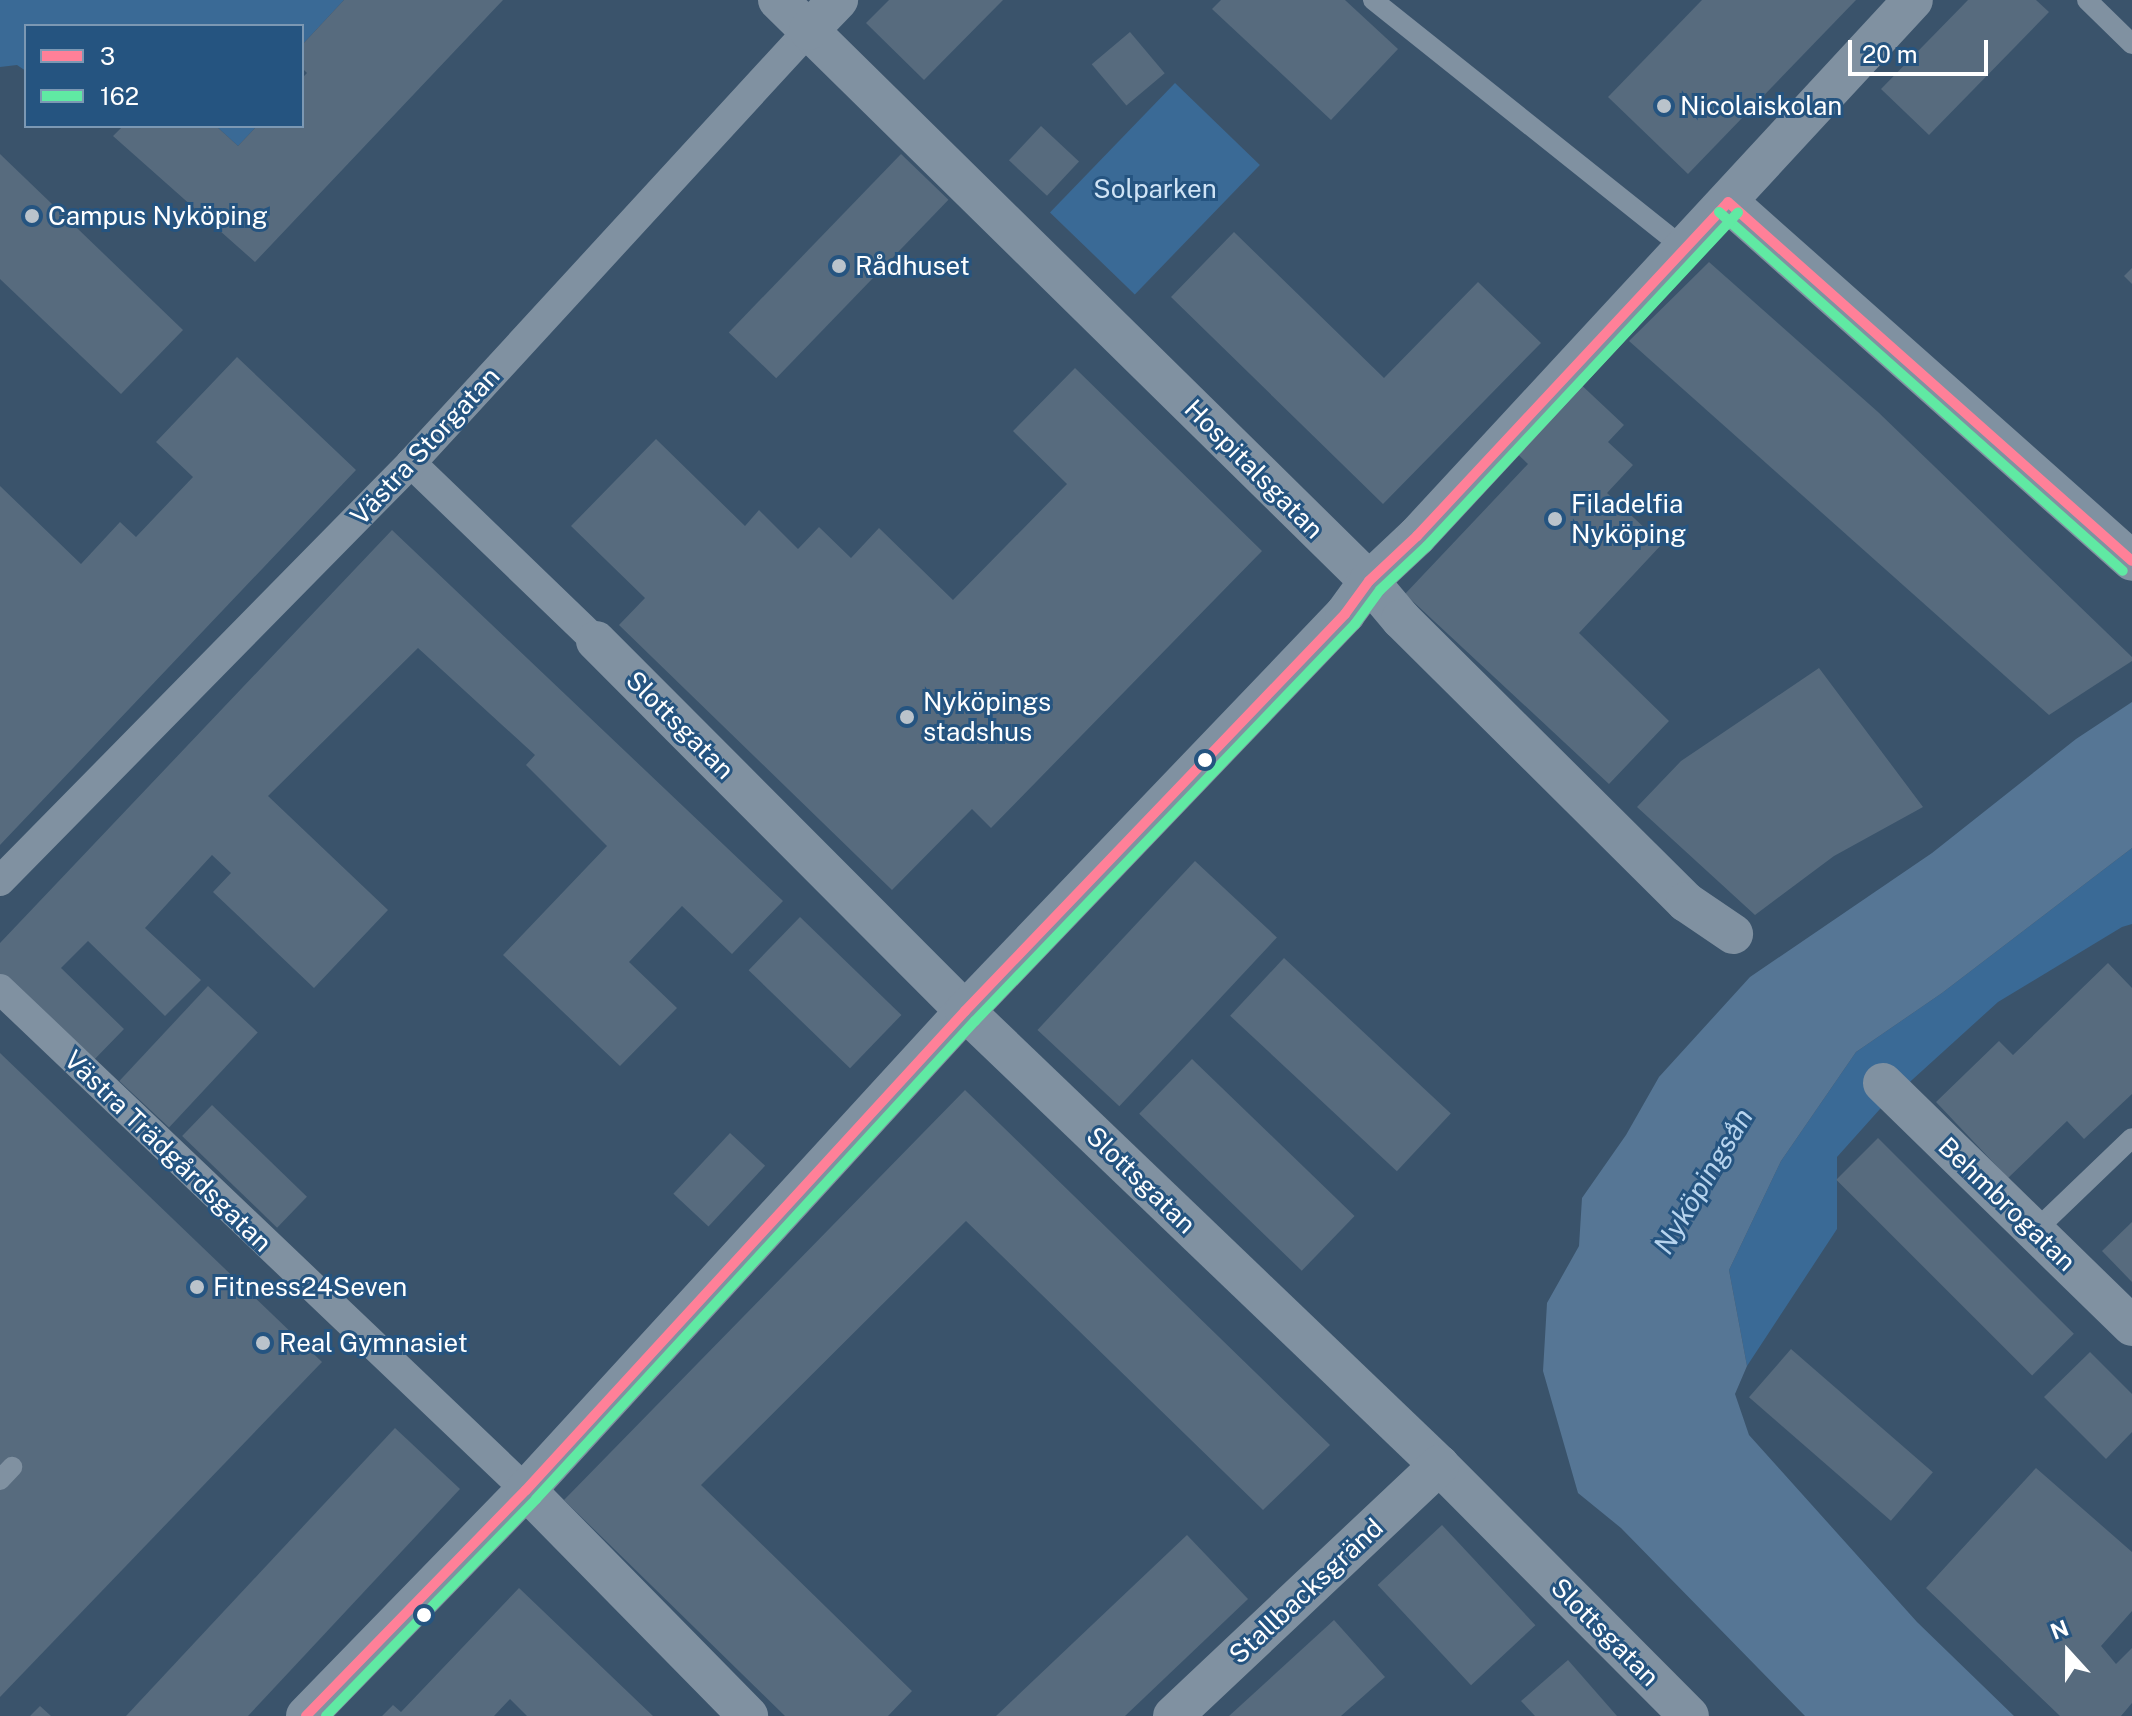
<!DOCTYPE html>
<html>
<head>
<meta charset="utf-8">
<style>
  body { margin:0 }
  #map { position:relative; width:2132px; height:1716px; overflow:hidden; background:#3a536b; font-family:"Public Sans",sans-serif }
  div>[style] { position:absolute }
  .green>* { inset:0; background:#3a6a96; transform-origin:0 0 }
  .water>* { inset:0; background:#567695 }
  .building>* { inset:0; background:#576b7e; transform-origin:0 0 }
  .service>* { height:20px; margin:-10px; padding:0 10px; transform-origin:10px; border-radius:10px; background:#8091a1 }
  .pedestrian>* { height:30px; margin:-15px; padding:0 15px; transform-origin:15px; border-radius:15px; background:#8091a1 }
  .minor>* { height:40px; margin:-20px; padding:0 20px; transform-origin:20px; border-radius:20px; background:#8091a1 }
  .bus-1>* { height:10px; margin:-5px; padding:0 5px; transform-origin:5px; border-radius:5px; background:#ff8098 }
  .bus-2>* { height:10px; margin:-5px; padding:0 5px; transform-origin:5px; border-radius:5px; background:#60e9a3 }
  .dots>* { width:22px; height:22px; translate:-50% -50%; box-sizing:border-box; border:4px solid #255480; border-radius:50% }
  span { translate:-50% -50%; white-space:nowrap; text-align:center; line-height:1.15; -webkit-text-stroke:6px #255480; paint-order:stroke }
  .poi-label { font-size:26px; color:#fff }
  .left { translate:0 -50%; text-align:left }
  .park-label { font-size:26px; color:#cfe3f5 }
  .street-label { font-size:26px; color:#fff }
  .water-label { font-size:28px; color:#b7d4ee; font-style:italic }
  .legend { position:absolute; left:24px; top:24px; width:280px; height:104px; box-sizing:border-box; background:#255480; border:2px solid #7c98b3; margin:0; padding:10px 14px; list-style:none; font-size:24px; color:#fff }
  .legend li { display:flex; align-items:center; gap:16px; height:40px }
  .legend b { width:40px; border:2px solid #7c98b3 }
  .north { position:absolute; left:2028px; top:1612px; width:80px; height:80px; -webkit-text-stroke:6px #255480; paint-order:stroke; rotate:339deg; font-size:22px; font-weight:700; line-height:32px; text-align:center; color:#fff }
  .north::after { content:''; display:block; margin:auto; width:28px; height:36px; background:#fff; clip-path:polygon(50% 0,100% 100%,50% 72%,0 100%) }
  .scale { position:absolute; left:1848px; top:40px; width:140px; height:36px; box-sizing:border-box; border:4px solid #fff; border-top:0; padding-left:10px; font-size:24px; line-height:28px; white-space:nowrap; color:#fff; -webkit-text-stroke:6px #255480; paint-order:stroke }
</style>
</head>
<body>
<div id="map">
  <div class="green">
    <div style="clip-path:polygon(0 0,344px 0,302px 45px,302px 26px,26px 26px,26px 71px,17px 65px,0 67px)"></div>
    <div style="left:1175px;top:83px;width:118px;height:180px;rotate:44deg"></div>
    <div style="clip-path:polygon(216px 126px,257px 126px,238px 146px)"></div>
    <div style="clip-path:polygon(2132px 848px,2132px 924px,2122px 927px,1998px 1002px,1880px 1109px,1837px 1157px,1837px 1229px,1747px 1366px,1729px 1270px,1781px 1161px,1856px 1052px,1942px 993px)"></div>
  </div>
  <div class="water">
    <div style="clip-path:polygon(2132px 702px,2132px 848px,1942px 993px,1856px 1052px,1781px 1161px,1729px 1270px,1747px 1366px,1735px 1394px,1749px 1435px,1917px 1622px,2014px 1716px,1805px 1716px,1621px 1528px,1578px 1493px,1543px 1371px,1547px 1303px,1579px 1246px,1582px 1198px,1626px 1135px,1659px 1077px,1750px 977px,1932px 853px,2076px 739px)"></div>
  </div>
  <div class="building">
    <div style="clip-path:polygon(344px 0,503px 0,255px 262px,113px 136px,123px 126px,216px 126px,238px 146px,257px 126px,302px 126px,302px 78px,307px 73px,302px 68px,302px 45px)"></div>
    <div style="clip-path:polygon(889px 0,1003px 0,924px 80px,866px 23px)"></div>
    <div style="clip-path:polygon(1221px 0,1345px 0,1398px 49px,1331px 120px,1212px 9px)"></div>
    <div style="clip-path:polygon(1702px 0,1856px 0,1688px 174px,1608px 97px)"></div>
    <div style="clip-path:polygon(1968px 0,2036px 0,2049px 12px,1929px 135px,1881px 89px)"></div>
    <div style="left:1130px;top:32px;width:54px;height:50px;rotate:50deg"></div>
    <div style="left:1041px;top:126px;width:52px;height:47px;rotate:43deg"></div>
    <div style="clip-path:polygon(0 154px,183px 330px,121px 394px,0 279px)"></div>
    <div style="left:901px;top:154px;width:66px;height:248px;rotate:44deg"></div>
    <div style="clip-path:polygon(1234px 232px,1384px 378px,1478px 282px,1541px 343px,1383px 504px,1171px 297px)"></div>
    <div style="clip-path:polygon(1709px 262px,1878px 412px,2132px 657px,2132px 661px,2049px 715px,1629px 341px)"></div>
    <div style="clip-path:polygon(2132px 268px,2132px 284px,2124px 276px)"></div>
    <div style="clip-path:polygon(237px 357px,356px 470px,0 845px,0 486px,81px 564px,120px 522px,136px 537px,193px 477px,156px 442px)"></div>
    <div style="clip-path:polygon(1075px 368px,1262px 551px,991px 828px,972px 809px,892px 890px,619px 625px,645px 598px,571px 526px,656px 439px,745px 526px,759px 510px,798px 549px,819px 527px,851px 558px,879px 528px,953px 600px,1067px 484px,1013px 431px)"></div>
    <div style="clip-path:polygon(1575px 379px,1624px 425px,1608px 442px,1633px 465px,1607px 493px,1662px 544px,1579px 633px,1669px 721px,1609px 784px,1405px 594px,1528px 464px,1510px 447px)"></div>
    <div style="clip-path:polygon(392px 530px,783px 901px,732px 954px,682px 906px,629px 962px,677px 1008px,620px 1066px,503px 955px,607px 846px,526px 765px,535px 755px,418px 648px,268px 796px,388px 910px,314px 988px,213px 892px,231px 873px,212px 855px,145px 928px,201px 980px,165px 1016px,88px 941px,61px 968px,124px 1029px,90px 1064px,0 976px,0 943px)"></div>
    <div style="clip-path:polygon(1819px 668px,1923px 807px,1834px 856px,1755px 915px,1637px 807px,1681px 761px)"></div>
    <div style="left:1195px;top:861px;width:112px;height:231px;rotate:43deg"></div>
    <div style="left:800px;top:917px;width:141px;height:74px;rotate:44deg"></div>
    <div style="left:1284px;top:958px;width:228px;height:79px;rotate:43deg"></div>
    <div style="clip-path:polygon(2108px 963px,2132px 988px,2132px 1094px,2084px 1139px,2067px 1121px,2008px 1178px,1936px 1102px,1999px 1041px,2013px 1055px)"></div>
    <div style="left:208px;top:986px;width:68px;height:130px;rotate:43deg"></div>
    <div style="clip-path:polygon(0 1053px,322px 1362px,0 1697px)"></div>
    <div style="left:1192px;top:1059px;width:226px;height:76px;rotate:44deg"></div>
    <div style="clip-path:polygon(965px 1090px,1330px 1445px,1263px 1510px,966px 1221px,701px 1485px,912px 1691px,888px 1716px,785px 1716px,564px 1500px)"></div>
    <div style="left:212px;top:1105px;width:132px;height:43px;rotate:44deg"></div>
    <div style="left:730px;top:1133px;width:48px;height:83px;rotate:43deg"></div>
    <div style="left:1878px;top:1138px;width:277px;height:59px;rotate:45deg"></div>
    <div style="clip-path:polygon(2132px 1222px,2132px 1282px,2102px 1251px)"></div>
    <div style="left:1791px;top:1349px;width:188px;height:64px;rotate:41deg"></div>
    <div style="clip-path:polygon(2090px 1352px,2132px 1394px,2132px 1432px,2106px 1459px,2044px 1397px)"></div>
    <div style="clip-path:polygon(395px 1428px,460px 1489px,248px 1716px,126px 1716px)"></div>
    <div style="clip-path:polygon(2036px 1468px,2132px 1552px,2132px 1611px,2101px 1646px,2116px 1664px,2132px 1648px,2132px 1703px,2121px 1716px,2060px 1716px,1926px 1588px)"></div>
    <div style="left:1442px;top:1525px;width:137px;height:88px;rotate:47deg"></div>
    <div style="clip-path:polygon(1187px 1535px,1248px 1599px,1125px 1716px,996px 1716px)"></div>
    <div style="clip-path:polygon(519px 1588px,653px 1716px,527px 1716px,510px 1699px,494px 1716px,382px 1716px,393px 1705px,401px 1712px)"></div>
    <div style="clip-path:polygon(1334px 1620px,1385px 1677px,1341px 1716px,1229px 1716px)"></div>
    <div style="clip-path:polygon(1568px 1660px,1617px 1716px,1535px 1716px,1521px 1701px)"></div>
    <div style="clip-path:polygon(40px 1706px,51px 1716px,30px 1716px)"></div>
  </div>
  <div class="service">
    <div style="left:1373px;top:0;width:399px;rotate:38.6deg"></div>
    <div style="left:2087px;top:0;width:63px;rotate:44.4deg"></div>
    <div style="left:2035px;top:1231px;width:134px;rotate:-43.8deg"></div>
    <div style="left:0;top:1480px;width:18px;rotate:-47deg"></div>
  </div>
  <div class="pedestrian">
    <div style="left:411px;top:463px;width:257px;rotate:43.9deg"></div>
    <div style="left:0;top:881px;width:586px;rotate:-45.48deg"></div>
    <div style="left:411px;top:463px;width:588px;rotate:-47.41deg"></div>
    <div style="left:0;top:989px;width:726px;rotate:43.61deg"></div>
  </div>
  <div class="minor">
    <div style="left:778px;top:0;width:829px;rotate:44.51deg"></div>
    <div style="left:1369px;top:581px;width:50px;rotate:49.9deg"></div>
    <div style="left:1401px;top:619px;width:402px;rotate:44.8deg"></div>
    <div style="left:1686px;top:902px;width:57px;rotate:34.2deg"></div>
    <div style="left:809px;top:30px;width:42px;rotate:-46deg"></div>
    <div style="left:1728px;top:202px;width:540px;rotate:41.62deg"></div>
    <div style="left:596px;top:641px;width:523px;rotate:45.08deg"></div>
    <div style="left:965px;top:1011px;width:656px;rotate:43.77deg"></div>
    <div style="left:1439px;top:1465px;width:354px;rotate:45.1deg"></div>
    <div style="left:1883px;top:1083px;width:348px;rotate:44.3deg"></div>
    <div style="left:526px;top:1490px;width:317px;rotate:45.5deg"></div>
    <div style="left:306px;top:1716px;width:315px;rotate:-45.8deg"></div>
    <div style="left:526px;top:1490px;width:650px;rotate:-47.49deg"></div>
    <div style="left:965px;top:1011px;width:550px;rotate:-46.25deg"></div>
    <div style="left:1345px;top:614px;width:41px;rotate:-54deg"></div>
    <div style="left:1369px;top:581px;width:66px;rotate:-43.2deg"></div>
    <div style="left:1417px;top:536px;width:730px;rotate:-47.22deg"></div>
    <div style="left:1173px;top:1716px;width:366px;rotate:-43.3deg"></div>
  </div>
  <div class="bus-1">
    <div style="left:1728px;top:202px;width:540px;rotate:41.62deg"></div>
    <div style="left:306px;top:1716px;width:315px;rotate:-45.8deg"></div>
    <div style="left:526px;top:1490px;width:650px;rotate:-47.49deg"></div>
    <div style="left:965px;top:1011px;width:550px;rotate:-46.25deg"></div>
    <div style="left:1345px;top:614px;width:41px;rotate:-54deg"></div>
    <div style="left:1369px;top:581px;width:66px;rotate:-43.2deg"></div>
    <div style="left:1417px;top:536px;width:456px;rotate:-47deg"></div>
  </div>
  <div class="bus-2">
    <div style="left:1719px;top:212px;width:540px;rotate:41.62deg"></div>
    <div style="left:326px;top:1716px;width:302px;rotate:-45.9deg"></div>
    <div style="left:536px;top:1499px;width:649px;rotate:-47.44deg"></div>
    <div style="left:975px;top:1021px;width:550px;rotate:-46.25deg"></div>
    <div style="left:1355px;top:624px;width:42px;rotate:-53.7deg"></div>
    <div style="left:1380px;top:590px;width:64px;rotate:-43.1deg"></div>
    <div style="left:1427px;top:546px;width:456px;rotate:-47deg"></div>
  </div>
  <div class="dots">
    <div style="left:1664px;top:106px;background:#bac3cb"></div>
    <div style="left:32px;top:216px;background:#bac3cb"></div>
    <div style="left:839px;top:266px;background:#bac3cb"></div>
    <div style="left:1555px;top:519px;background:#bac3cb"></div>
    <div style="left:907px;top:717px;background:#bac3cb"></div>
    <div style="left:1205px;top:760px;background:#fff"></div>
    <div style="left:197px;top:1287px;background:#bac3cb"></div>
    <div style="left:263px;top:1343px;background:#bac3cb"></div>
    <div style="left:424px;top:1615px;background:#fff"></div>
  </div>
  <div class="poi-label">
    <span class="left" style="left:1680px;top:106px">Nicolaiskolan</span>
    <span class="left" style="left:48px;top:216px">Campus Nyköping</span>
    <span class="left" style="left:855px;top:266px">Rådhuset</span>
    <span class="left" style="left:1571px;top:519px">Filadelfia<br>Nyköping</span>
    <span class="left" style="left:923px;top:717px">Nyköpings<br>stadshus</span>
    <span class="left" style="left:213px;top:1287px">Fitness24Seven</span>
    <span class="left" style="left:279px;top:1343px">Real Gymnasiet</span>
  </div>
  <div class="park-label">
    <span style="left:1155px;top:189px">Solparken</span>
  </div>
  <div class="street-label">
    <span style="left:425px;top:446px;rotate:-47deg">Västra Storgatan</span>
    <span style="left:1254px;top:469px;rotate:45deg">Hospitalsgatan</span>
    <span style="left:680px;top:725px;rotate:45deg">Slottsgatan</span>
    <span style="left:168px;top:1151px;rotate:44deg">Västra Trädgårdsgatan</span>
    <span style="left:1141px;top:1180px;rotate:44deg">Slottsgatan</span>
    <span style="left:2007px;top:1204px;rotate:44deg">Behmbrogatan</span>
    <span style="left:1306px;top:1591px;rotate:-43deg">Stallbacksgränd</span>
    <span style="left:1605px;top:1632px;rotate:45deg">Slottsgatan</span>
  </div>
  <div class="water-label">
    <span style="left:1703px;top:1181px;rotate:-59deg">Nyköpingsån</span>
  </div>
  <ul class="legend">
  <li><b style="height:10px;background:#ff8098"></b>3</li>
  <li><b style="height:10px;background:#60e9a3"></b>162</li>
  </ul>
  <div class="north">N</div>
  <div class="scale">20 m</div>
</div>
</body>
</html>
